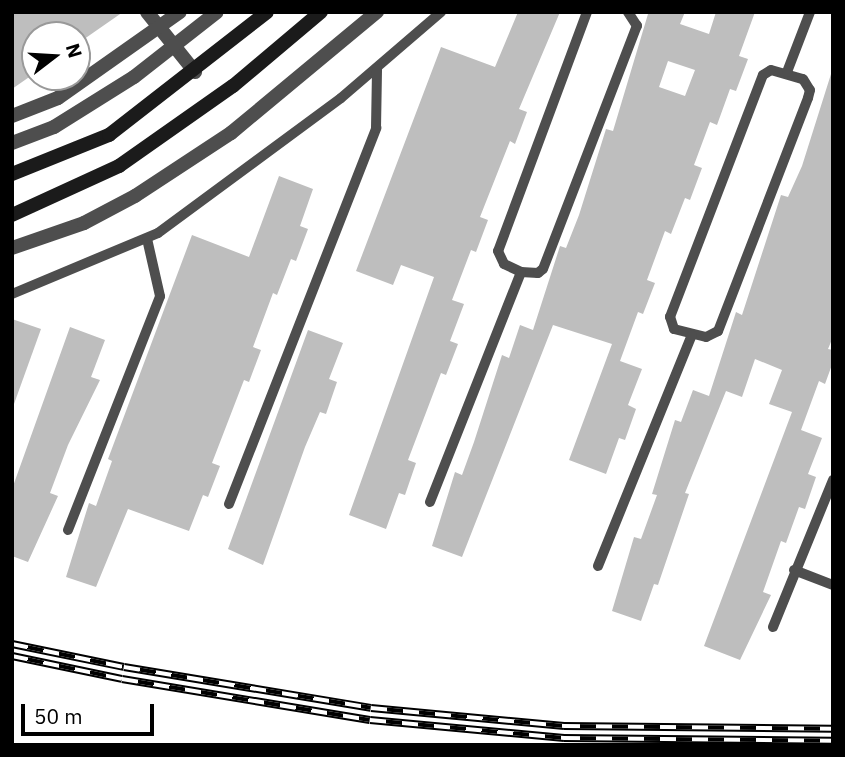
<!DOCTYPE html>
<html>
<head>
<meta charset="utf-8">
<style>
  body { margin:0 }
  #map { position:relative; width:845px; height:757px; overflow:hidden; background:#fff; font-family:"IBM Plex Sans",sans-serif }
  div>[style] { position:absolute }
  .building>* { inset:0; background:#bebebe }
  .service>* { height:10px; margin:-5px; padding:0 5px; transform-origin:5px; border-radius:5px; background:#4e4e4e }
  .minor>* { height:14px; margin:-7px; padding:0 7px; transform-origin:7px; border-radius:7px; background:#4e4e4e }
  .tertiary>* { height:14px; margin:-7px; padding:0 7px; transform-origin:7px; border-radius:7px; background:#4e4e4e }
  .secondary>* { height:14px; margin:-7px; padding:0 7px; transform-origin:7px; border-radius:7px; background:#1b1b1b }
  .rail>* { height:8px; margin-top:-4px; transform-origin:0; background:repeating-linear-gradient(90deg,#fff 0 16px,#000 0 32px); box-sizing:border-box; border-block:2px solid #000 }
  span { translate:-50% -50%; white-space:nowrap; text-align:center; line-height:1.15; -webkit-text-stroke:7px #fff; paint-order:stroke }
  .frame { position:absolute; inset:0; border:14px solid #000; pointer-events:none }
  .north { position:absolute; left:21px; top:21px; width:70px; height:70px; box-sizing:border-box; background:#fff; border:2px solid #999; border-radius:50%; rotate:73deg; font-size:19px; font-weight:700; line-height:28px; text-align:center; color:#000 }
  .north::after { content:''; display:block; margin:auto; width:24px; height:32px; background:#000; clip-path:polygon(50% 0,100% 100%,50% 72%,0 100%) }
  .scale { position:absolute; left:21px; top:704px; width:133px; height:32px; box-sizing:border-box; border:4px solid #000; border-top:0; padding-left:9px; font-size:21px; line-height:24px; white-space:nowrap; color:#000; -webkit-text-stroke:5px #fff; paint-order:stroke }
</style>
</head>
<body>
<div id="map">
  <div class="building">
    <div style="clip-path:polygon(12px 12px,123px 12px,77px 44px,77px 35px,35px 35px,35px 73px,12px 89px)"></div>
    <div style="clip-path:polygon(518px 12px,560px 12px,519px 109px,527px 112px,515px 144px,510px 141px,480px 217px,488px 220px,476px 252px,471px 250px,452px 300px,464px 304px,450px 341px,458px 344px,446px 375px,441px 373px,408px 460px,416px 463px,405px 495px,399px 493px,386px 529px,349px 515px,434px 277px,401px 265px,393px 285px,356px 271px,441px 47px,495px 67px)"></div>
    <div style="clip-path:polygon(evenodd,656px 12px,685px 12px,680px 24px,709px 34px,716px 12px,755px 12px,739px 56px,748px 59px,736px 91px,730px 89px,717px 125px,710px 122px,694px 165px,702px 168px,690px 200px,685px 198px,671px 234px,665px 231px,647px 280px,655px 283px,643px 314px,638px 312px,620px 361px,642px 369px,628px 405px,636px 409px,625px 440px,619px 438px,606px 474px,569px 460px,612px 344px,553px 325px,462px 557px,432px 546px,455px 472px,462px 475px,474px 442px,502px 355px,509px 358px,520px 325px,533px 330px,560px 246px,566px 248px,579px 215px,606px 129px,613px 131px,648px 14px,656px 12px,668px 61px,695px 70px,685px 96px,659px 87px,668px 61px)"></div>
    <div style="clip-path:polygon(831px 74px,833px 337px,828px 349px,833px 350px,833px 362px,825px 384px,819px 381px,801px 430px,822px 438px,808px 474px,816px 477px,805px 509px,799px 507px,786px 543px,781px 541px,763px 592px,771px 595px,740px 660px,704px 646px,792px 412px,769px 404px,782px 370px,755px 359px,742px 397px,726px 391px,685px 493px,689px 494px,658px 585px,654px 584px,641px 621px,612px 611px,634px 537px,641px 539px,657px 495px,652px 494px,675px 420px,681px 422px,693px 390px,709px 396px,736px 312px,742px 315px,781px 195px,788px 197px,802px 166px)"></div>
    <div style="clip-path:polygon(279px 176px,313px 189px,300px 226px,308px 229px,296px 261px,291px 259px,277px 295px,273px 293px,253px 347px,261px 350px,249px 382px,244px 380px,212px 463px,220px 466px,208px 497px,203px 495px,189px 531px,128px 509px,96px 587px,66px 577px,89px 503px,96px 506px,112px 461px,108px 459px,192px 235px,249px 257px)"></div>
    <div style="clip-path:polygon(12px 319px,41px 329px,14px 404px,12px 403px)"></div>
    <div style="clip-path:polygon(70px 327px,105px 340px,91px 377px,100px 380px,68px 445px,50px 493px,58px 496px,28px 562px,12px 556px,12px 489px)"></div>
    <div style="clip-path:polygon(308px 330px,343px 343px,329px 379px,337px 382px,326px 414px,320px 412px,305px 447px,263px 565px,228px 549px)"></div>
  </div>
  <div class="service">
    <div style="left:587px;top:12px;width:255px;rotate:110.4deg"></div>
    <div style="left:498px;top:251px;width:14px;rotate:65deg"></div>
    <div style="left:504px;top:264px;width:19px;rotate:25deg"></div>
    <div style="left:521px;top:272px;width:17px;rotate:3deg"></div>
    <div style="left:538px;top:273px;width:6px;rotate:-39deg"></div>
    <div style="left:543px;top:269px;width:261px;rotate:-68.9deg"></div>
    <div style="left:637px;top:26px;width:17px;rotate:-123deg"></div>
    <div style="left:771px;top:70px;width:33px;rotate:16deg"></div>
    <div style="left:803px;top:79px;width:13px;rotate:58deg"></div>
    <div style="left:810px;top:90px;width:8px;rotate:104deg"></div>
    <div style="left:808px;top:98px;width:250px;rotate:111.1deg"></div>
    <div style="left:718px;top:331px;width:13px;rotate:153deg"></div>
    <div style="left:706px;top:337px;width:33px;rotate:-166deg"></div>
    <div style="left:674px;top:329px;width:13px;rotate:-108deg"></div>
    <div style="left:670px;top:317px;width:259px;rotate:-69deg"></div>
    <div style="left:763px;top:75px;width:9px;rotate:-32deg"></div>
    <div style="left:787px;top:72px;width:64px;rotate:-69deg"></div>
    <div style="left:12px;top:294px;width:158px;rotate:-22.7deg"></div>
    <div style="left:158px;top:233px;width:227px;rotate:-36.4deg"></div>
    <div style="left:341px;top:98px;width:132px;rotate:-40.7deg"></div>
    <div style="left:430px;top:502px;width:247px;rotate:-68.4deg"></div>
    <div style="left:229px;top:504px;width:404px;rotate:-68.6deg"></div>
    <div style="left:376px;top:128px;width:59px;rotate:-89deg"></div>
    <div style="left:68px;top:530px;width:251px;rotate:-68.5deg"></div>
    <div style="left:160px;top:296px;width:58px;rotate:-102.8deg"></div>
    <div style="left:598px;top:566px;width:249px;rotate:-67.9deg"></div>
    <div style="left:794px;top:570px;width:42px;rotate:21deg"></div>
    <div style="left:773px;top:627px;width:159px;rotate:-67.8deg"></div>
  </div>
  <div class="minor">
    <div style="left:147px;top:12px;width:77px;rotate:51.3deg"></div>
    <div style="left:12px;top:116px;width:49px;rotate:-21.4deg"></div>
    <div style="left:58px;top:98px;width:149px;rotate:-35.2deg"></div>
  </div>
  <div class="tertiary">
    <div style="left:12px;top:143px;width:45px;rotate:-20.9deg"></div>
    <div style="left:54px;top:127px;width:94px;rotate:-32deg"></div>
    <div style="left:134px;top:77px;width:105px;rotate:-38.1deg"></div>
    <div style="left:12px;top:248px;width:76px;rotate:-19.1deg"></div>
    <div style="left:84px;top:223px;width:58px;rotate:-27.9deg"></div>
    <div style="left:135px;top:196px;width:115px;rotate:-33.3deg"></div>
    <div style="left:231px;top:133px;width:190px;rotate:-39.7deg"></div>
  </div>
  <div class="secondary">
    <div style="left:12px;top:174px;width:105px;rotate:-21.9deg"></div>
    <div style="left:109px;top:135px;width:200px;rotate:-37.9deg"></div>
    <div style="left:12px;top:215px;width:118px;rotate:-24.6deg"></div>
    <div style="left:119px;top:166px;width:139px;rotate:-35.1deg"></div>
    <div style="left:233px;top:86px;width:115px;rotate:-40.1deg"></div>
  </div>
  <div class="rail">
    <div style="left:12px;top:644px;width:114px;rotate:11.6deg"></div>
    <div style="left:124px;top:667px;width:250px;rotate:9.4deg"></div>
    <div style="left:371px;top:708px;width:194px;rotate:5.3deg"></div>
    <div style="left:564px;top:726px;width:269px;rotate:0.6deg"></div>
    <div style="left:12px;top:656px;width:112px;rotate:11.8deg"></div>
    <div style="left:122px;top:679px;width:251px;rotate:9.4deg"></div>
    <div style="left:370px;top:720px;width:195px;rotate:5.3deg"></div>
    <div style="left:564px;top:738px;width:269px;rotate:0.6deg"></div>
  </div>
  <div class="frame"></div>
  <div class="north">N</div>
  <div class="scale">50 m</div>
</div>
</body>
</html>
